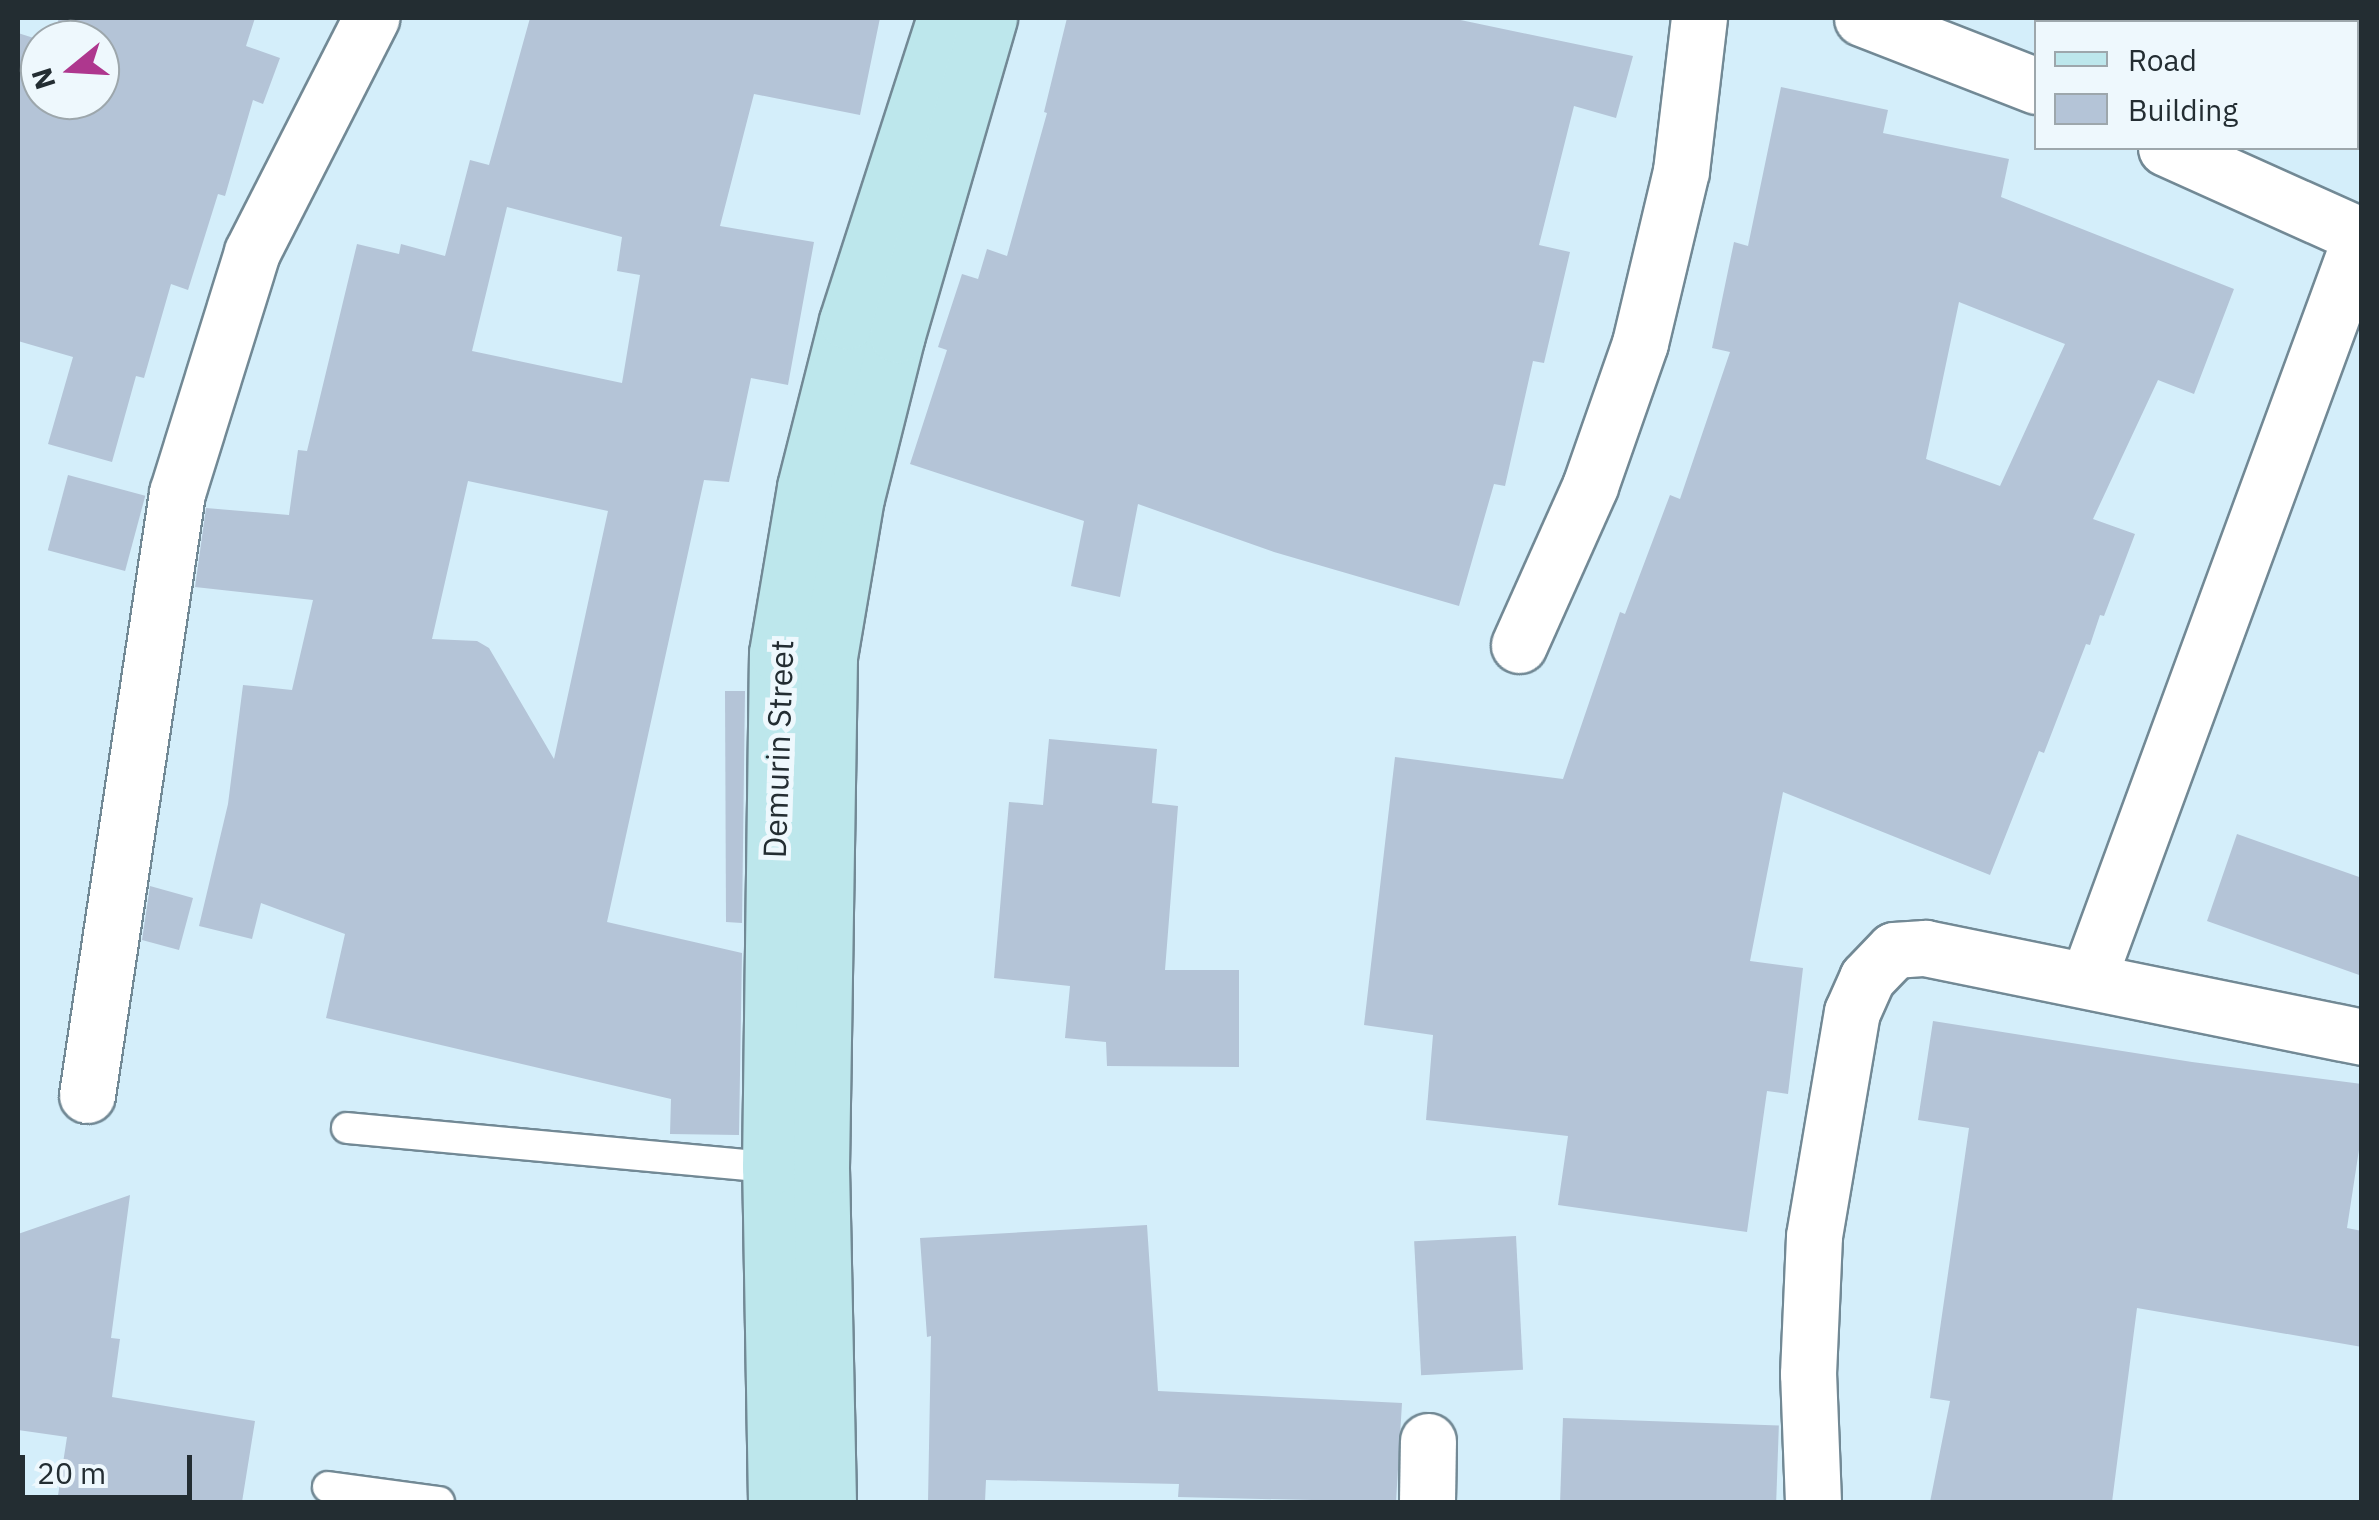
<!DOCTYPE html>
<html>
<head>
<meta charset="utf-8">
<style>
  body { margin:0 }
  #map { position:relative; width:2379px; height:1520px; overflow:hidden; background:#d4eefa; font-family:"IBM Plex Sans",sans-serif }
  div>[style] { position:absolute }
  .building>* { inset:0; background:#b4c4d7; transform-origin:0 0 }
  .roads { filter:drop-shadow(2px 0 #728995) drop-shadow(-2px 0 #728995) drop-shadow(0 2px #728995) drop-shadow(0 -2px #728995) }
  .lane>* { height:30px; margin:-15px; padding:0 15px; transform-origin:15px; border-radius:15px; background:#fff }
  .street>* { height:55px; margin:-27.5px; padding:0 27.5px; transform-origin:27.5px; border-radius:27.5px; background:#fff }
  .secondary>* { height:55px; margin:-27.5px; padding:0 27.5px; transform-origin:27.5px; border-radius:27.5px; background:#bde7ec }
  span { translate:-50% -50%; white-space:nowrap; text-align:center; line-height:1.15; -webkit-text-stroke:10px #eef8fd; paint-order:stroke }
  .street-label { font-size:32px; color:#232d32 }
  .frame { position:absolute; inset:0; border:20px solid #232d32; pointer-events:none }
  .legend { position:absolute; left:2034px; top:20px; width:325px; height:130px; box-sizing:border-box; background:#eef8fd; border:2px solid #9da7ac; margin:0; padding:12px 18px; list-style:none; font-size:30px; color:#232d32 }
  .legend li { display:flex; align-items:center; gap:20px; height:50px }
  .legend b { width:50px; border:2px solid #9da7ac }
  .north { position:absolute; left:20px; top:20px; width:100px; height:100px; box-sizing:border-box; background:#eef8fd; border:2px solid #9da7ac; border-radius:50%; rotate:252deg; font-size:28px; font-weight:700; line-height:40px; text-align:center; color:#232d32 }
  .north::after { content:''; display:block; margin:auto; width:35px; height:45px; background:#ae378e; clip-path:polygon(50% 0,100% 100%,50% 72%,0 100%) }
  .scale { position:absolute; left:20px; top:1455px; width:172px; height:45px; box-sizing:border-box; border:5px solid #232d32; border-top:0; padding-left:12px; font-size:30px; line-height:35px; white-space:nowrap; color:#232d32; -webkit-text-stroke:8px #eef8fd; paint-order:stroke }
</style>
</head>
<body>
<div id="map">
  <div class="building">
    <div style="clip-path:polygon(59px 18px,255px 18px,246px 46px,280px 58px,263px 104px,253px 100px,225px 196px,218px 194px,188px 290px,171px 284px,144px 378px,136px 376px,112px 462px,48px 444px,73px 357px,18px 341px,18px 33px,40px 40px,40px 100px,100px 100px,100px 40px,52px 40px)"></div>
    <div style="clip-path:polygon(evenodd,530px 18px,880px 18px,860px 115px,754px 94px,720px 226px,814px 242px,788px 385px,751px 378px,729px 482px,704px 480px,607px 922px,742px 953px,739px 1135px,670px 1134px,671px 1099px,326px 1018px,345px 934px,261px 903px,252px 939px,199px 926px,228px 804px,243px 685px,292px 690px,313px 600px,195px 587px,206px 508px,289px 515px,298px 450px,307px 451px,357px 244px,399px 254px,401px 244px,445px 256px,470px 160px,489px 165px,530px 18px,507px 207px,622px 237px,617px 271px,640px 275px,622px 383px,472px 351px,507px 207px,530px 18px,468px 481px,608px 511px,554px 759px,489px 648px,477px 641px,432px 639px,468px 481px)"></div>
    <div style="clip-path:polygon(1067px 18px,1451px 18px,1633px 56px,1616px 118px,1574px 106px,1539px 245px,1570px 252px,1544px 363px,1533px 361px,1505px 486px,1494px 484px,1459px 606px,1274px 552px,1138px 504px,1120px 597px,1071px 586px,1084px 521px,910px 464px,947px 350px,938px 347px,962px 274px,978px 279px,987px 249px,1007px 256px,1047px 113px,1044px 112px)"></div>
    <div style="clip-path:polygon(evenodd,1781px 87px,1888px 110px,1883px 133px,2009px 159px,2001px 197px,2234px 289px,2194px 394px,2158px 380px,2093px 519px,2135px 534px,2104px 616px,2100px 615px,2090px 645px,2086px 644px,2044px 753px,2039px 751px,1990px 875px,1783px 792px,1750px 961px,1803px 968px,1788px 1094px,1767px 1091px,1747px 1232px,1558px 1205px,1568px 1136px,1426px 1120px,1433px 1035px,1364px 1025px,1395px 757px,1563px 779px,1620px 612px,1625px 614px,1670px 495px,1680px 499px,1730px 352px,1712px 348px,1734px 242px,1748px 246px,1781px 87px,1959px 302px,2065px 344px,2000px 486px,1926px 459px,1959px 302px)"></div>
    <div style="left:68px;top:475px;width:80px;height:78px;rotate:15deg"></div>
    <div style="clip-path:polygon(725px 691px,745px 691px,742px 923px,726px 922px)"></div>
    <div style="clip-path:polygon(1049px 739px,1157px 749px,1152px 803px,1178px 806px,1165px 970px,1239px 970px,1239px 1067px,1107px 1066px,1106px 1042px,1065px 1038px,1070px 986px,994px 978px,1009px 802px,1043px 805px)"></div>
    <div style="clip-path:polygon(2237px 834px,2362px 878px,2362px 976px,2207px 921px)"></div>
    <div style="clip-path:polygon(150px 886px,193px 898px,179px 950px,142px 940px)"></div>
    <div style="clip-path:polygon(1933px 1021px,2192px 1062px,2362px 1084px,2362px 1130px,2347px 1228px,2362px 1231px,2362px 1347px,2137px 1308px,2112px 1502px,1930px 1502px,1950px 1401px,1930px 1398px,1969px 1128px,1918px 1120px)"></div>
    <div style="clip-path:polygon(130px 1195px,111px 1338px,120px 1339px,112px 1397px,255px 1421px,242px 1502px,57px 1502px,67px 1437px,18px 1430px,18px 1234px)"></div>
    <div style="clip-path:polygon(1147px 1225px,1158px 1391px,1402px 1403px,1396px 1502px,1178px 1497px,1179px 1484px,986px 1480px,985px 1502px,928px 1502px,931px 1336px,927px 1337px,920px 1238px)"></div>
    <div style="left:1516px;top:1236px;width:134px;height:102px;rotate:87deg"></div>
    <div style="left:1563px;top:1418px;width:216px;height:84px;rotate:2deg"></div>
  </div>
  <div class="roads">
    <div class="lane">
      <div style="left:347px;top:1128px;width:425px;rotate:5.3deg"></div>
      <div style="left:328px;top:1487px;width:112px;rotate:7.7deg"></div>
    </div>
    <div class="street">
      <div style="left:1862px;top:18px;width:187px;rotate:21.3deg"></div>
      <div style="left:2166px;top:148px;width:215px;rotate:24.2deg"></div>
      <div style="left:1519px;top:645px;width:174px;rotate:-65.9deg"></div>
      <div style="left:1590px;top:486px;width:151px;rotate:-70.7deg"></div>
      <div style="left:1640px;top:343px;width:177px;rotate:-76.6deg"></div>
      <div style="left:1681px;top:171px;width:154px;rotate:-83.3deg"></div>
      <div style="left:2088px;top:979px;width:792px;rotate:-69.83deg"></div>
      <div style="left:87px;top:1095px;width:609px;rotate:-81.5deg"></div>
      <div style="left:177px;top:493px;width:252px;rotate:-72.7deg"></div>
      <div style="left:252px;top:252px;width:263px;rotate:-63deg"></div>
      <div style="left:1427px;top:1502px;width:61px;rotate:-89.1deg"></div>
      <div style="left:1813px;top:1502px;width:128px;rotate:-92.2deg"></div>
      <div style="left:1808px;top:1374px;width:138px;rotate:-87.5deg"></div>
      <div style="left:1814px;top:1236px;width:227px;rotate:-80.4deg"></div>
      <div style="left:1852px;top:1012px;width:37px;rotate:-66deg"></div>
      <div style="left:1867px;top:978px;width:39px;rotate:-46deg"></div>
      <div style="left:1894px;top:950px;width:31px;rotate:-4deg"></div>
      <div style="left:1925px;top:948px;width:446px;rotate:11.5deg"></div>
    </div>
    <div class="secondary">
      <div style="left:776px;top:1502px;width:335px;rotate:-91deg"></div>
      <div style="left:770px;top:1167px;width:514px;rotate:-89.22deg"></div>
      <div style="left:777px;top:653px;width:168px;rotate:-80.4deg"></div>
      <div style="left:805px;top:487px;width:171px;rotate:-75.8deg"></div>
      <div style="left:847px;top:321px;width:318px;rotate:-72.1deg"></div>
      <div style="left:828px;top:1502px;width:335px;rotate:-91.2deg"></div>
      <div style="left:821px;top:1167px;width:510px;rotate:-89.1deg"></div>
      <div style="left:829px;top:657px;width:161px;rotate:-80.4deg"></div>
      <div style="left:856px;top:498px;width:168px;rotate:-75.9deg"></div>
      <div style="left:897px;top:335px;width:330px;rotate:-73.8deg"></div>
    </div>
  </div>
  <div class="street-label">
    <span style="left:778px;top:749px;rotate:-88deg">Demurin Street</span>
  </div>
  <div class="frame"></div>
  <ul class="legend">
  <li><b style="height:12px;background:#bde7ec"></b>Road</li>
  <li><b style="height:28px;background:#b4c4d7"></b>Building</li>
  </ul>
  <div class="north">N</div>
  <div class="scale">20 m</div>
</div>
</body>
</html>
